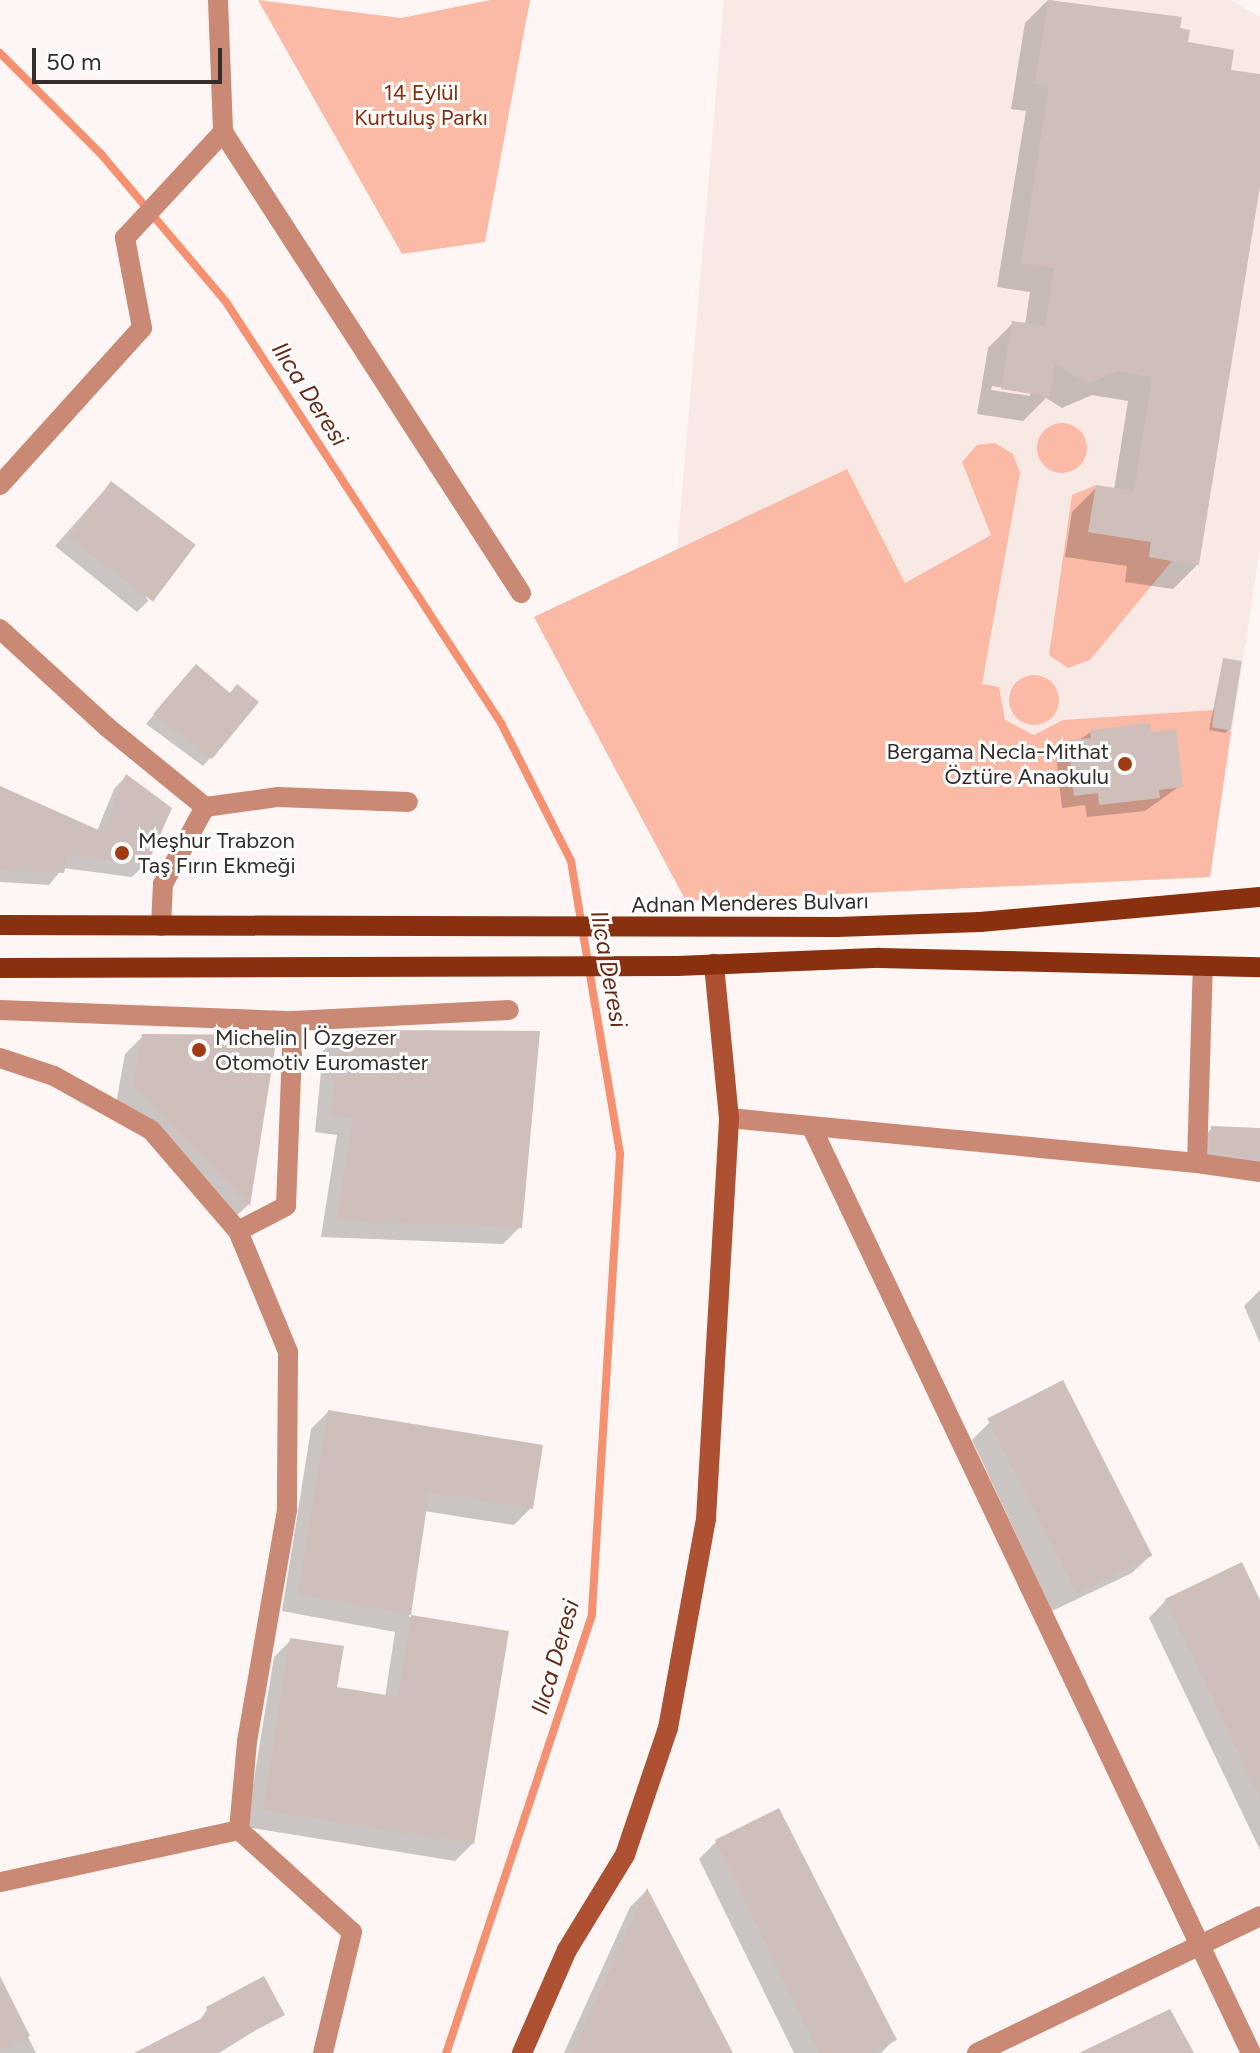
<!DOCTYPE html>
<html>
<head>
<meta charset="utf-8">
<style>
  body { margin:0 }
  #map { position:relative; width:1260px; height:2053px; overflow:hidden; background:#fdf6f4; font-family:Figtree,sans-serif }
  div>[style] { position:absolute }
  .built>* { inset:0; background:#f8e9e4 }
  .green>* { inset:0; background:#fbbaa5 }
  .round { border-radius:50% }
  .shadow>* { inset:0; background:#0003 }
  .stream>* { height:8px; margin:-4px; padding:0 4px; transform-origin:4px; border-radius:4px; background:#f59170 }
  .building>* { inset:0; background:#cfbfba; transform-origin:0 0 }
  .street>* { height:20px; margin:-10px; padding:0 10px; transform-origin:10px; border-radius:10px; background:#ca8974 }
  .secondary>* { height:20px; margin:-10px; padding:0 10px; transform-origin:10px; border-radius:10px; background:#ad5132 }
  .primary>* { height:20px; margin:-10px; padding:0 10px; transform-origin:10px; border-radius:10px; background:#89300e }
  .dots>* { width:22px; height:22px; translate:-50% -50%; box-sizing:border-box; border:4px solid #fff; border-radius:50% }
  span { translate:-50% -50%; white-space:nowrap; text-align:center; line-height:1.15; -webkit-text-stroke:6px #fff; paint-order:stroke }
  .park-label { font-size:22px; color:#862e0c }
  .poi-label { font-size:22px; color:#342d2b }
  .right { translate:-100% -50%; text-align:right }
  .left { translate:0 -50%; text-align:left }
  .street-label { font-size:22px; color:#342d2b }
  .water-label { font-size:24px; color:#672913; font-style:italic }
  .scale { position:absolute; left:32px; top:48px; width:190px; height:36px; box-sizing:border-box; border:4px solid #342d2b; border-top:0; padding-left:10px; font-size:24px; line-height:28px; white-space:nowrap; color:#342d2b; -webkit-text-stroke:6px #fff; paint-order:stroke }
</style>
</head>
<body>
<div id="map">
  <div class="built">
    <div style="clip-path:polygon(724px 0,1231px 0,1260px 17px,1260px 549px,1210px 877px,686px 901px,534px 617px,677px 551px)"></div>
  </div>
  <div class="green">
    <div style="clip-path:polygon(258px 0,401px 18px,490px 0,530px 0,485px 242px,402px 254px)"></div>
    <div class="round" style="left:1037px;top:423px;width:50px;height:50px"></div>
    <div style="clip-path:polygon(995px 443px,1013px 454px,1020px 473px,982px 684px,999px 687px,1005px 720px,1034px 735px,1063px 720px,1214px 710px,1212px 727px,1231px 731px,1210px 877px,686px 901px,534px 617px,847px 469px,905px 583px,991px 535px,962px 462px,977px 445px)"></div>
    <div style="clip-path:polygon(1096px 485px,1089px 532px,1151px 542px,1149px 557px,1172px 561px,1090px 660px,1068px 668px,1049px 655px,1072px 495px)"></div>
    <div class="round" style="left:1009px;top:675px;width:50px;height:50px"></div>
  </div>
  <div class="shadow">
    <div style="clip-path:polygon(evenodd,1048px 0,1180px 19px,1178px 30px,1186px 43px,1229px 71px,1260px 76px,1260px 173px,1198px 564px,1173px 589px,1125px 582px,1127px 566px,1065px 557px,1072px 512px,1097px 487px,1114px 490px,1128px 401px,1092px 395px,1062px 408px,1046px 398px,1023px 421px,977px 414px,988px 348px,1013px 323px,1025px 325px,1030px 292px,997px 287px,1026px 111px,1011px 109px,1025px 23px,1048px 0,992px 386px,1030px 392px,1030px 396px,991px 390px,992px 386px)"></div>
    <div style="clip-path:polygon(100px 495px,148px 601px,137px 612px,55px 546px)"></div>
    <div style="clip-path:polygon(1223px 660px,1229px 730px,1225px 733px,1209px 730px)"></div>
    <div style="clip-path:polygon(188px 675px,211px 757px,203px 766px,146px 724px)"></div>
    <div style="clip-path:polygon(1091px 732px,1149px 734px,1180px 786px,1145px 811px,1087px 817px,1085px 805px,1062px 808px,1056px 755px)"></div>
    <div style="clip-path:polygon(126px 776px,145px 864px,132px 877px,63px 868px,49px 885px,0 882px,0 786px,97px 831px,114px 789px)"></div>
    <div style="clip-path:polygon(340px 1034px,520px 1227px,503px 1244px,321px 1237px,337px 1135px,315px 1132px,323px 1051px)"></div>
    <div style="clip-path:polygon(143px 1036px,275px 1037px,248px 1205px,231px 1221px,116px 1104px,125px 1054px)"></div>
    <div style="clip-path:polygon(1212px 1128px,1260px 1130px,1260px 1178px,1194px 1168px,1195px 1145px)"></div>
    <div style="clip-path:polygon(1260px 1290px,1260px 1343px,1244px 1306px)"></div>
    <div style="clip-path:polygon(328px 1412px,531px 1508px,514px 1525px,424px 1511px,409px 1617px,506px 1633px,472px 1844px,455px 1861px,246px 1827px,274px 1657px,291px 1640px,335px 1689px,385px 1697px,395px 1632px,282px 1611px,311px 1429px)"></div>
    <div style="clip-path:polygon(989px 1423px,1150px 1556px,1132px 1573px,1052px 1611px,972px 1440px)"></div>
    <div style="clip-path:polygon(1166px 1600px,1260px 1605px,1260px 1850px,1149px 1618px)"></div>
    <div style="clip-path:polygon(716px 1842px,894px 2040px,881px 2053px,794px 2053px,699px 1859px)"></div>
    <div style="clip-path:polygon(646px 1891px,731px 2053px,564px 2053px,630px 1907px)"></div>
    <div style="clip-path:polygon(0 1981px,36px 2053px,0 2053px)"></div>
    <div style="clip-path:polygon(208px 2008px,282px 2014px,219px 2053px,138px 2053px,198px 2023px)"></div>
  </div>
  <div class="stream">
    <div style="left:0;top:53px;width:143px;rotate:45deg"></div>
    <div style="left:101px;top:154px;width:194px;rotate:49.8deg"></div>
    <div style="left:226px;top:302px;width:503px;rotate:56.85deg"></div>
    <div style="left:501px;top:723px;width:155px;rotate:63.1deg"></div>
    <div style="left:571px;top:861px;width:297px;rotate:80.5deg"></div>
    <div style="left:620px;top:1154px;width:462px;rotate:93.5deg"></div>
    <div style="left:592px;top:1615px;width:462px;rotate:108.4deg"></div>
  </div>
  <div class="building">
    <div style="clip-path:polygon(1048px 0,1182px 17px,1180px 28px,1190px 30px,1188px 42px,1234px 50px,1231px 70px,1260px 74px,1260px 186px,1199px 565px,1149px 557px,1151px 542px,1088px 532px,1096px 485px,1134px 491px,1152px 377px,1118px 371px,1088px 384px,1055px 364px,1050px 397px,1001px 389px,1012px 321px,1045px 326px,1054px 268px,1021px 263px,1049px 87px,1035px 84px)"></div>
    <div style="left:111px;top:481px;width:106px;height:71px;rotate:37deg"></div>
    <div style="left:1223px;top:658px;width:19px;height:70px;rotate:9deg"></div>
    <div style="clip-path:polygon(196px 664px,230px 693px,237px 684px,259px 702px,212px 759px,153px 714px)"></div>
    <div style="clip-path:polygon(1150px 723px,1151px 732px,1176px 729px,1183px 787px,1159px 790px,1160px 798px,1099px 805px,1098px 793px,1074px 796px,1068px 740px,1091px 738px,1090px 730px)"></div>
    <div style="clip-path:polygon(126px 774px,172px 808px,147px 865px,68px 855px,64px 873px,0 869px,0 786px,103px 832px)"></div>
    <div style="clip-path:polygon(374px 1030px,540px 1031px,522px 1228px,337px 1220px,353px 1118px,331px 1115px,339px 1032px)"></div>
    <div style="clip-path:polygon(142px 1034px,277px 1035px,250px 1206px,133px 1086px)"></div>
    <div style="clip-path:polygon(1211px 1126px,1260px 1128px,1260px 1159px,1210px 1152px)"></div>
    <div style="left:1063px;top:1380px;width:197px;height:85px;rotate:63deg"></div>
    <div style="clip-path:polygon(328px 1410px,543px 1445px,533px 1509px,429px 1492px,411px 1615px,298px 1594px)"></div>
    <div style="clip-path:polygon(1242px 1562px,1260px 1600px,1260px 1798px,1165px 1599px)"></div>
    <div style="clip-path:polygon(411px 1615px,509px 1631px,474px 1844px,263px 1810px,290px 1638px,344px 1646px,337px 1687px,398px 1697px)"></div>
    <div style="clip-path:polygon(779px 1808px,897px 2040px,870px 2053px,819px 2053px,715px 1840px)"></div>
    <div style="clip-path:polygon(647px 1888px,733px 2053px,572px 2053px)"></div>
    <div style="clip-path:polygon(0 1976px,30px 2036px,0 2051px)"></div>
    <div style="clip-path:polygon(264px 1976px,285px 2015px,211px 2053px,134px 2053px,210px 2014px,206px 2007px)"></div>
    <div style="clip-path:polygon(1170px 2009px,1194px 2053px,1079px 2053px)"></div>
  </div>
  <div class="street">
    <div style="left:218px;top:0;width:132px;rotate:87.8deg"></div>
    <div style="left:223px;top:132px;width:549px;rotate:57.12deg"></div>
    <div style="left:0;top:485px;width:212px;rotate:-47.9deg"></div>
    <div style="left:142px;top:328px;width:92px;rotate:-100.7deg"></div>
    <div style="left:125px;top:238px;width:144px;rotate:-47.2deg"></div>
    <div style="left:0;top:629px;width:145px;rotate:42.5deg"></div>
    <div style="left:107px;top:727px;width:127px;rotate:39.2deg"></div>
    <div style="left:205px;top:807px;width:74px;rotate:-7.8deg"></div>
    <div style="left:278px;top:797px;width:130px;rotate:2.2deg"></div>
    <div style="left:161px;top:926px;width:42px;rotate:-87.3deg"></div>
    <div style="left:163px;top:884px;width:88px;rotate:-61.4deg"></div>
    <div style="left:0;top:1010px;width:293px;rotate:2.2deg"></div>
    <div style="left:293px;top:1021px;width:216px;rotate:-2.9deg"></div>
    <div style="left:0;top:1058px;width:57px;rotate:18.4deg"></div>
    <div style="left:54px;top:1076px;width:111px;rotate:29.1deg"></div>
    <div style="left:151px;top:1130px;width:133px;rotate:49.3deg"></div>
    <div style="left:238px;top:1231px;width:131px;rotate:67.5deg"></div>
    <div style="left:288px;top:1352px;width:158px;rotate:90.4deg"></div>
    <div style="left:287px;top:1510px;width:235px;rotate:99.8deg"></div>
    <div style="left:247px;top:1742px;width:88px;rotate:95.2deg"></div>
    <div style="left:239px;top:1830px;width:245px;rotate:167.7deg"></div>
    <div style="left:729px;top:1118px;width:470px;rotate:5.5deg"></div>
    <div style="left:1197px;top:1163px;width:197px;rotate:-88.3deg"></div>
    <div style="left:812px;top:1128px;width:1024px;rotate:64.61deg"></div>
    <div style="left:1197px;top:1163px;width:64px;rotate:8.1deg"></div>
    <div style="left:238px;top:1231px;width:54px;rotate:-27.5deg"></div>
    <div style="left:286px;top:1206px;width:185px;rotate:-87.8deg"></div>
    <div style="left:239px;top:1830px;width:152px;rotate:42.1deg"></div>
    <div style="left:352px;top:1932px;width:124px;rotate:103.5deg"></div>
    <div style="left:977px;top:2053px;width:314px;rotate:-25.8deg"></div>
  </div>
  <div class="secondary">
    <div style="left:522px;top:2053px;width:112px;rotate:-66.4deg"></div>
    <div style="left:567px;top:1950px;width:111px;rotate:-58.6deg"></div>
    <div style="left:625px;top:1855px;width:134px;rotate:-71.3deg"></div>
    <div style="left:668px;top:1728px;width:212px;rotate:-79.7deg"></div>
    <div style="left:706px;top:1519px;width:402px;rotate:-86.7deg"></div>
    <div style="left:729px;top:1118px;width:155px;rotate:-95.6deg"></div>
  </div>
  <div class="primary">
    <div style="left:0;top:925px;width:837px;rotate:0.14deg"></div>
    <div style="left:837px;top:927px;width:143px;rotate:-2deg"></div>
    <div style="left:980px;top:922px;width:281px;rotate:-5.1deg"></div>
    <div style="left:0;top:968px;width:677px;rotate:-0.17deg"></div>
    <div style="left:677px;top:966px;width:203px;rotate:-2.3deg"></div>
    <div style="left:880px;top:958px;width:380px;rotate:1.4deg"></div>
  </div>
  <div class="dots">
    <div style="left:1125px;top:764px;background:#a13b13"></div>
    <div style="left:122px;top:853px;background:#a13b13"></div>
    <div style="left:199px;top:1050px;background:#a13b13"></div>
  </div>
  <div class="park-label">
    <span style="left:421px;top:105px">14 Eylül<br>Kurtuluş Parkı</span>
  </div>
  <div class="poi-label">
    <span class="right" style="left:1109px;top:764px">Bergama Necla-Mithat<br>Öztüre Anaokulu</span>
    <span class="left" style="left:138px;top:853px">Meşhur Trabzon<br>Taş Fırın Ekmeği</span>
    <span class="left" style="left:215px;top:1050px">Michelin | Özgezer<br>Otomotiv Euromaster</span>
  </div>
  <div class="street-label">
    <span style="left:750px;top:903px;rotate:-1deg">Adnan Menderes Bulvarı</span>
  </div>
  <div class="water-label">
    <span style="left:310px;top:394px;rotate:57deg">Ilıca Deresi</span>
    <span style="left:609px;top:969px;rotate:80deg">Ilıca Deresi</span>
    <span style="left:555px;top:1657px;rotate:-74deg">Ilıca Deresi</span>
  </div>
  <div class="scale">50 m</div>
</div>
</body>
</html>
